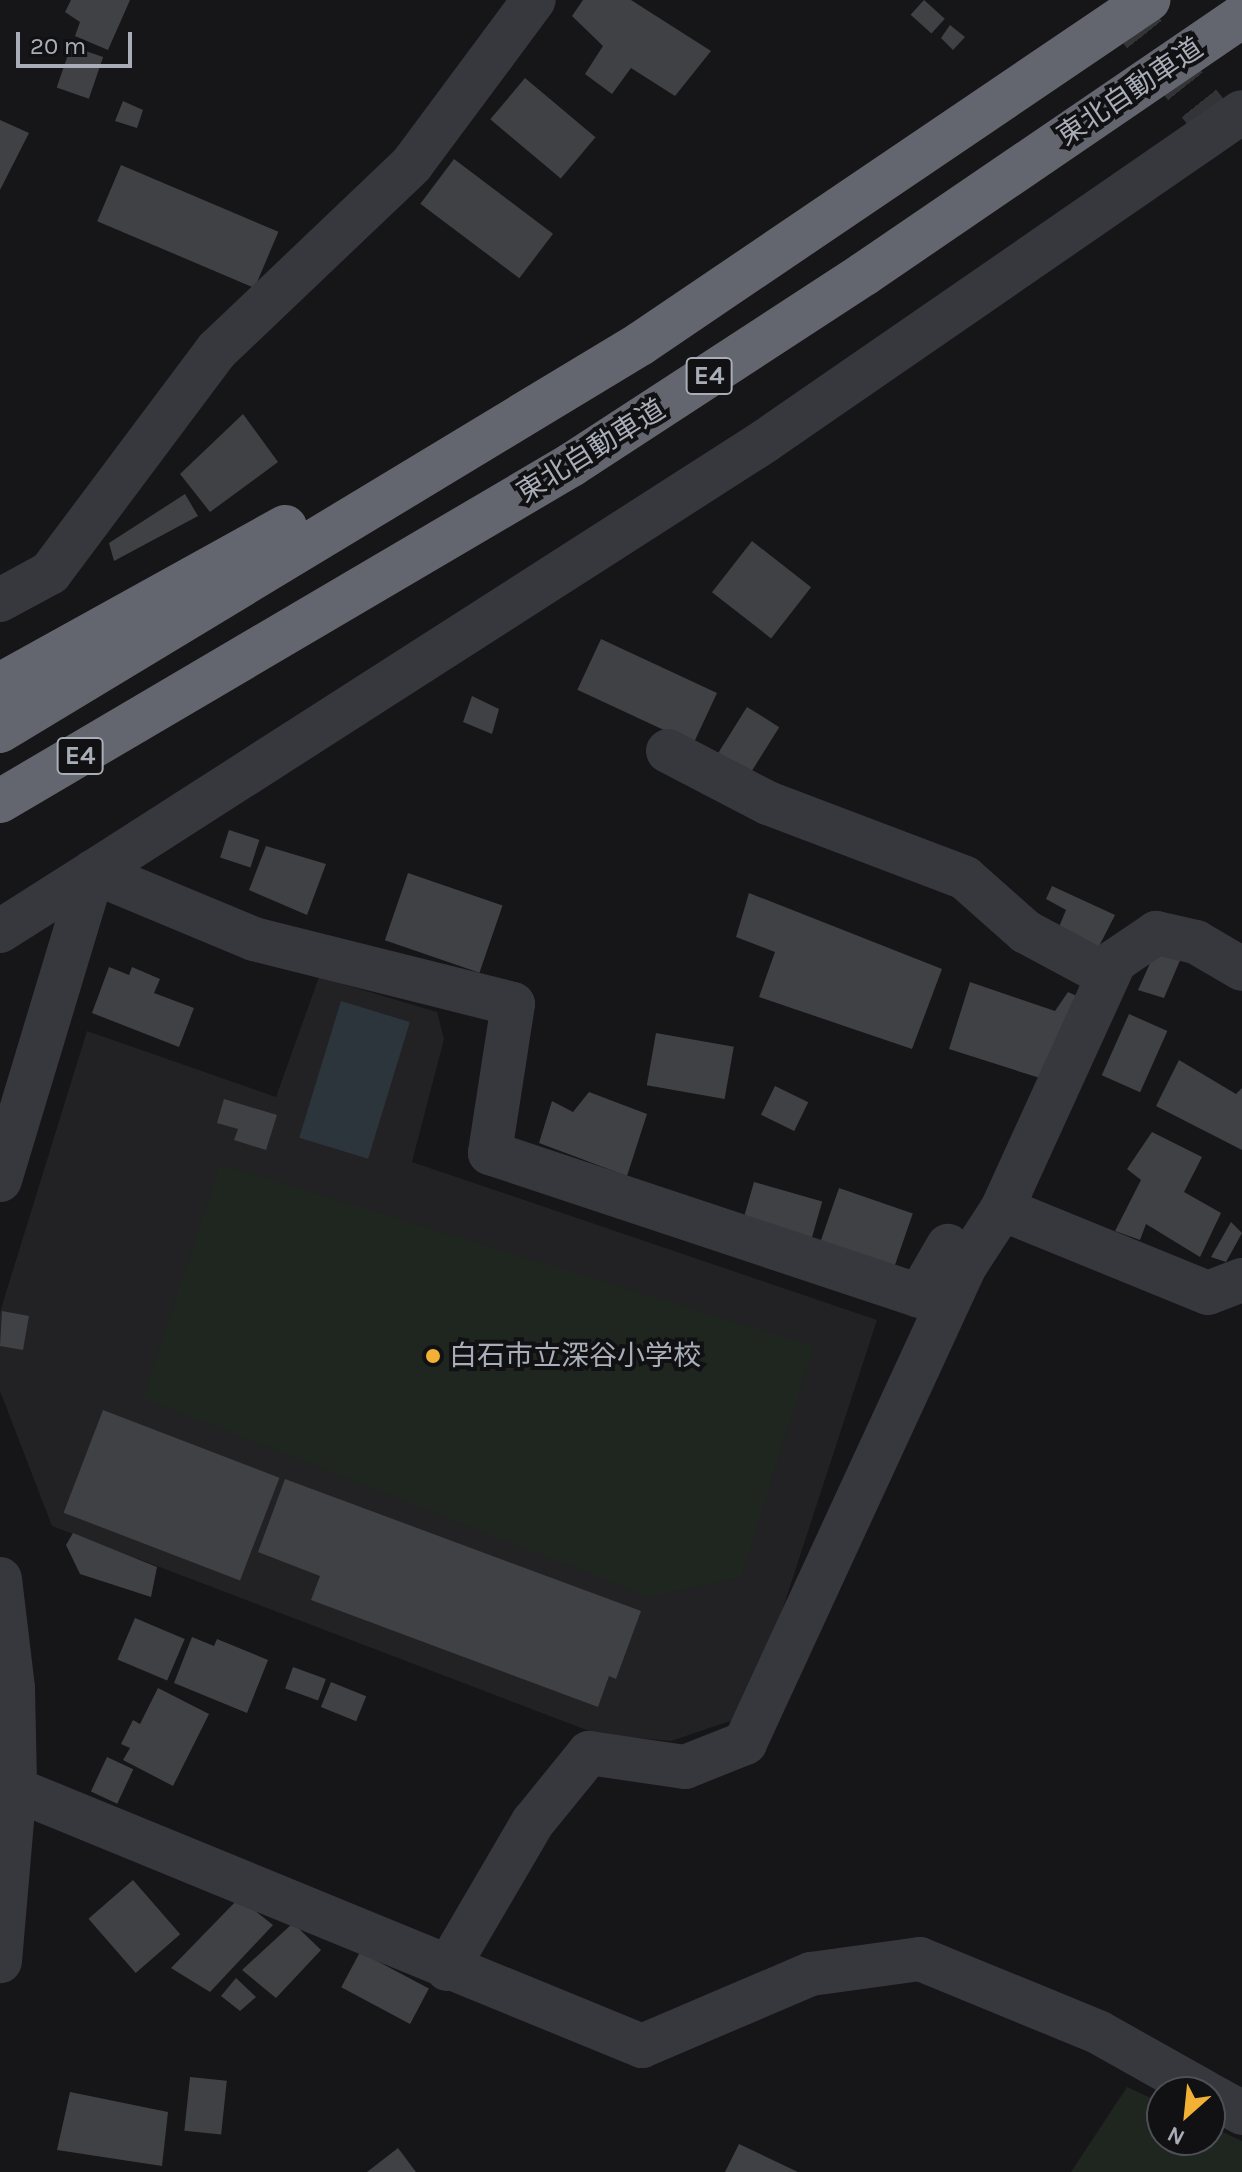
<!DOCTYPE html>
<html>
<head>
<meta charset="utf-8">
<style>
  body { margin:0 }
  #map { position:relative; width:1242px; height:2172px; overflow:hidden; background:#161618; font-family:Karla,"Noto Sans JP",sans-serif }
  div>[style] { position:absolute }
  .built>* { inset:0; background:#222225 }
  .green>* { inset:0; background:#1e261f }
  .water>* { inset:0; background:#2c353c; transform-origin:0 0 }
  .building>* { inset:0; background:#404145; transform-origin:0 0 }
  .minor-tunnel>* { height:44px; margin-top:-22px; transform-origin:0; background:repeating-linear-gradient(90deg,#333438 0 44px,transparent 0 66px) }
  .minor>* { height:44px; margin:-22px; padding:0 22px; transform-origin:22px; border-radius:22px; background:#37383d }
  .highway>* { height:44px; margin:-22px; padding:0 22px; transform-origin:22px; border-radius:22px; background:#63666e }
  .dots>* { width:22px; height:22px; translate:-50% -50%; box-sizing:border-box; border:4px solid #111113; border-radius:50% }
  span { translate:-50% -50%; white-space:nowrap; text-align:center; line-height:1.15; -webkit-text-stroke:8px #111113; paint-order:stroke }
  .shield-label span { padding:2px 6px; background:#111113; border:2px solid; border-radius:6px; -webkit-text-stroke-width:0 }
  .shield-label { font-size:26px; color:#a8adb8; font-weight:700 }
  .street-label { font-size:28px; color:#a8adb8 }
  .poi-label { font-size:28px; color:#a8adb8 }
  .left { translate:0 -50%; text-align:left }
  .north { position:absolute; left:1146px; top:2076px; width:80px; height:80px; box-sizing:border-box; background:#111113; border:2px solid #4d4f55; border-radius:50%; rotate:207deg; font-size:22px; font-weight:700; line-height:32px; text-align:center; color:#a8adb8 }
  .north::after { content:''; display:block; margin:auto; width:28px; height:36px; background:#f2b134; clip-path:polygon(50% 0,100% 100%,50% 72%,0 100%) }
  .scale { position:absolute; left:16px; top:32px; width:116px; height:36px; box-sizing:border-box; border:4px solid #a8adb8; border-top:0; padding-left:10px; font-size:24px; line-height:28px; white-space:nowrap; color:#a8adb8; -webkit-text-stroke:6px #111113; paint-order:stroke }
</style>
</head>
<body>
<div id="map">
  <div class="built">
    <div style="clip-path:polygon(319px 977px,437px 1012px,444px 1039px,412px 1162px,877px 1320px,748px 1715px,671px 1741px,597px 1734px,52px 1526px,0 1391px,0 1312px,87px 1031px,276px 1097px)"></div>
  </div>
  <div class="green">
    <div style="clip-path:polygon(220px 1164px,814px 1346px,741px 1577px,648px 1597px,143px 1398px)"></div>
    <div style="clip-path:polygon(1127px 2087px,1162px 2103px,1162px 2140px,1210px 2140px,1210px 2126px,1242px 2141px,1242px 2172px,1071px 2172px)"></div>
  </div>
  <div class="water">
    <div style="left:341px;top:1001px;width:72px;height:143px;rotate:17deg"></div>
  </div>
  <div class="building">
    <div style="clip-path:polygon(71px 0,130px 0,108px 50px,75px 36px,80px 22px,65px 12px)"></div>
    <div style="clip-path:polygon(583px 0,631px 0,711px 51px,675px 96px,631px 68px,612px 94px,585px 74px,603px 46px,572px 16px)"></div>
    <div style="left:924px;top:0;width:28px;height:20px;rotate:42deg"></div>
    <div style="clip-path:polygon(950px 25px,965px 37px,953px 50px,941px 38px)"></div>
    <div style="left:71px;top:46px;width:34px;height:44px;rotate:19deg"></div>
    <div style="left:525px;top:78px;width:92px;height:54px;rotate:40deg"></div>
    <div style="clip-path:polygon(123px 101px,143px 110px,137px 128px,115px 121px)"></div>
    <div style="clip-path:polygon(0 120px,29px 133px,0 190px)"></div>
    <div style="left:454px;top:159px;width:124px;height:56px;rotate:37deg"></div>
    <div style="left:121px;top:165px;width:171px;height:61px;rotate:23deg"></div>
    <div style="clip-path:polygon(243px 414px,278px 462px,210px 512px,180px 474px)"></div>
    <div style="clip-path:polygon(185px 494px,198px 516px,114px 561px,109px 543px)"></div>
    <div style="left:752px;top:541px;width:75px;height:65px;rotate:38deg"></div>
    <div style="left:601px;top:639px;width:128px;height:56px;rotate:25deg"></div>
    <div style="clip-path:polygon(472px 696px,499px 709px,492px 734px,463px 722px)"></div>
    <div style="left:747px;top:707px;width:38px;height:67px;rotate:32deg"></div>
    <div style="left:229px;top:830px;width:32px;height:29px;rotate:18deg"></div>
    <div style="clip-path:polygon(266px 846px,326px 864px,307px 915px,249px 890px)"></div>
    <div style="left:408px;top:873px;width:100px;height:71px;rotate:19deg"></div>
    <div style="clip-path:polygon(1052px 886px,1115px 915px,1093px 958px,1054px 939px,1066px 910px,1046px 899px)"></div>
    <div style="clip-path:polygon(749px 893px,942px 969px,912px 1049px,759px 997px,775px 952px,736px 937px)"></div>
    <div style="clip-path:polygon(1156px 950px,1181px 958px,1164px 998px,1138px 990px)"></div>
    <div style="clip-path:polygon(109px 967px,129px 975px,132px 967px,160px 979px,154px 993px,194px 1008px,179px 1047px,92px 1013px)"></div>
    <div style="clip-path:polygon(970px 982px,1055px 1011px,1068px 992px,1081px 998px,1043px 1079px,949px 1049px)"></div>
    <div style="left:1129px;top:1014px;width:42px;height:67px;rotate:24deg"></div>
    <div style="left:656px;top:1033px;width:79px;height:53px;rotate:10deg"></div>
    <div style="clip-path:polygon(1179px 1060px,1236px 1094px,1242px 1088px,1242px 1150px,1156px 1106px)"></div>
    <div style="left:775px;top:1086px;width:37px;height:32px;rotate:26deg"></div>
    <div style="clip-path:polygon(589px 1092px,647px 1114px,627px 1176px,539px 1143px,552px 1101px,573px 1112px)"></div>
    <div style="clip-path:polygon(224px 1099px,277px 1115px,266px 1150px,234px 1140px,238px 1129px,217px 1123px)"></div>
    <div style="clip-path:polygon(1152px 1132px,1202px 1157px,1184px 1192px,1221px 1213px,1200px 1257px,1146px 1224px,1140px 1240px,1115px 1231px,1141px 1180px,1127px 1169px)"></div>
    <div style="left:754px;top:1182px;width:71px;height:45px;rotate:16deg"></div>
    <div style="left:839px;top:1188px;width:78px;height:62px;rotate:19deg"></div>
    <div style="clip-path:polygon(1231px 1222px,1242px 1233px,1226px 1262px,1211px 1257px)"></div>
    <div style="clip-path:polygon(2px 1311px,29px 1316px,23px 1350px,0 1346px)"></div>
    <div style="left:103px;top:1410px;width:189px;height:110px;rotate:21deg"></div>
    <div style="clip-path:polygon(285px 1479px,641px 1611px,616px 1679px,609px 1676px,598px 1707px,311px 1600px,320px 1576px,258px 1552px)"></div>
    <div style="clip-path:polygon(73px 1533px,157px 1567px,151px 1597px,80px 1574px,66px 1545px)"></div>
    <div style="left:135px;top:1618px;width:54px;height:45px;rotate:23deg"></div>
    <div style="clip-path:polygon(192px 1637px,214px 1646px,217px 1639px,268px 1660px,247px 1713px,174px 1683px)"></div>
    <div style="left:293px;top:1667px;width:35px;height:23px;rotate:20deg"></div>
    <div style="left:331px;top:1682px;width:38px;height:27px;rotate:22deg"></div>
    <div style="clip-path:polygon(158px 1688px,209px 1714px,173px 1786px,123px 1760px,130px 1748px,121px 1744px,133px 1720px,140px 1724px)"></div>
    <div style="left:107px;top:1757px;width:29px;height:38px;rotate:25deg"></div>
    <div style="left:133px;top:1880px;width:72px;height:59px;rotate:49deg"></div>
    <div style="clip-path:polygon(239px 1898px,273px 1925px,210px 1992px,171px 1968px)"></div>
    <div style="clip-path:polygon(293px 1923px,321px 1950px,276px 1998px,242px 1970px)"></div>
    <div style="left:360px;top:1952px;width:78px;height:40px;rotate:28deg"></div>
    <div style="clip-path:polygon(236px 1978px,256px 1997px,240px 2011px,221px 1996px)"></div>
    <div style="left:190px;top:2077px;width:37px;height:54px;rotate:6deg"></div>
    <div style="clip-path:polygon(70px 2092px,168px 2112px,162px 2166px,57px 2150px)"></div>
    <div style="clip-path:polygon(739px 2144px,798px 2172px,725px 2172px)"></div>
    <div style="clip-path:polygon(398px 2148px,416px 2172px,367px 2172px)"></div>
  </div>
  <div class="minor-tunnel">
    <div style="left:1117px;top:0;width:148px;rotate:51.6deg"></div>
  </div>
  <div class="minor">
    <div style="left:0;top:600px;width:57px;rotate:-28.4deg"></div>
    <div style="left:50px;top:573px;width:279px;rotate:-53.2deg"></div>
    <div style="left:217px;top:350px;width:269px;rotate:-43.6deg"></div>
    <div style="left:412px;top:164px;width:204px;rotate:-53.4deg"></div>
    <div style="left:668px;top:751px;width:113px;rotate:27.5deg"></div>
    <div style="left:768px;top:803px;width:211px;rotate:20.8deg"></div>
    <div style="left:965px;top:878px;width:81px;rotate:41.5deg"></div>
    <div style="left:1026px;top:932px;width:93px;rotate:28.2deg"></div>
    <div style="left:0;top:931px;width:110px;rotate:-32.4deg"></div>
    <div style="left:93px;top:872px;width:174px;rotate:22.6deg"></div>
    <div style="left:254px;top:939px;width:267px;rotate:14.1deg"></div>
    <div style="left:513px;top:1004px;width:151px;rotate:98.8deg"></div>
    <div style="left:490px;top:1153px;width:452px;rotate:18.4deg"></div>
    <div style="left:919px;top:1296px;width:58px;rotate:-59.9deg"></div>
    <div style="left:0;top:1180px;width:322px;rotate:-73.2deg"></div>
    <div style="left:93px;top:872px;width:798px;rotate:-32.67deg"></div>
    <div style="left:765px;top:441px;width:579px;rotate:-34.6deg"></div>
    <div style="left:1002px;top:1209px;width:222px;rotate:22.2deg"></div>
    <div style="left:1208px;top:1293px;width:36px;rotate:-21deg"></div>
    <div style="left:0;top:1579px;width:110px;rotate:83.2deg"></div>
    <div style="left:13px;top:1688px;width:98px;rotate:88.8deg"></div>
    <div style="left:15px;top:1786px;width:176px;rotate:94.9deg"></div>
    <div style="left:0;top:1783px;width:694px;rotate:22.28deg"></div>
    <div style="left:642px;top:2046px;width:184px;rotate:-23.1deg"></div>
    <div style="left:811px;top:1974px;width:110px;rotate:-7.8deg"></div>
    <div style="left:920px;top:1959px;width:192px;rotate:22.3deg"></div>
    <div style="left:1098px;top:2032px;width:123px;rotate:29.3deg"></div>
    <div style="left:447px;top:1969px;width:170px;rotate:-59.7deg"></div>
    <div style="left:533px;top:1822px;width:89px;rotate:-50.9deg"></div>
    <div style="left:589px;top:1753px;width:97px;rotate:8.3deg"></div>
    <div style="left:685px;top:1767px;width:65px;rotate:-21.8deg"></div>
    <div style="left:745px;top:1743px;width:525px;rotate:-65.24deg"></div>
    <div style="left:965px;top:1266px;width:68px;rotate:-57deg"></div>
    <div style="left:1002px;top:1209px;width:273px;rotate:-65.5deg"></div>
    <div style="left:1115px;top:961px;width:50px;rotate:-34.3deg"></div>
    <div style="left:1156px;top:933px;width:41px;rotate:12.7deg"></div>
    <div style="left:1196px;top:942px;width:53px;rotate:30.4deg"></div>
    <div style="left:1210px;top:2095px;width:37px;rotate:29deg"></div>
  </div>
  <div class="highway">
    <div style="left:0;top:685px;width:326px;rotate:-29deg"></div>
    <div style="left:0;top:731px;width:748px;rotate:-31.16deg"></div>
    <div style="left:640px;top:344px;width:614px;rotate:-34.1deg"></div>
    <div style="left:0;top:801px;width:663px;rotate:-30.47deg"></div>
    <div style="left:571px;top:465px;width:350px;rotate:-33.1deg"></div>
    <div style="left:864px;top:274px;width:458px;rotate:-34.3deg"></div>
  </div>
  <div class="dots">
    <div style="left:433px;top:1356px;background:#f2b134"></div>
  </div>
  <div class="shield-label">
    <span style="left:709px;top:376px">E4</span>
    <span style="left:80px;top:756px">E4</span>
  </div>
  <div class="street-label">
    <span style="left:1130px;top:92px;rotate:-34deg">東北自動車道</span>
    <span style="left:591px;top:451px;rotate:-32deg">東北自動車道</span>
  </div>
  <div class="poi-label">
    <span class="left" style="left:449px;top:1356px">白石市立深谷小学校</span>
  </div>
  <div class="north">N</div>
  <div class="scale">20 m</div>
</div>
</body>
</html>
